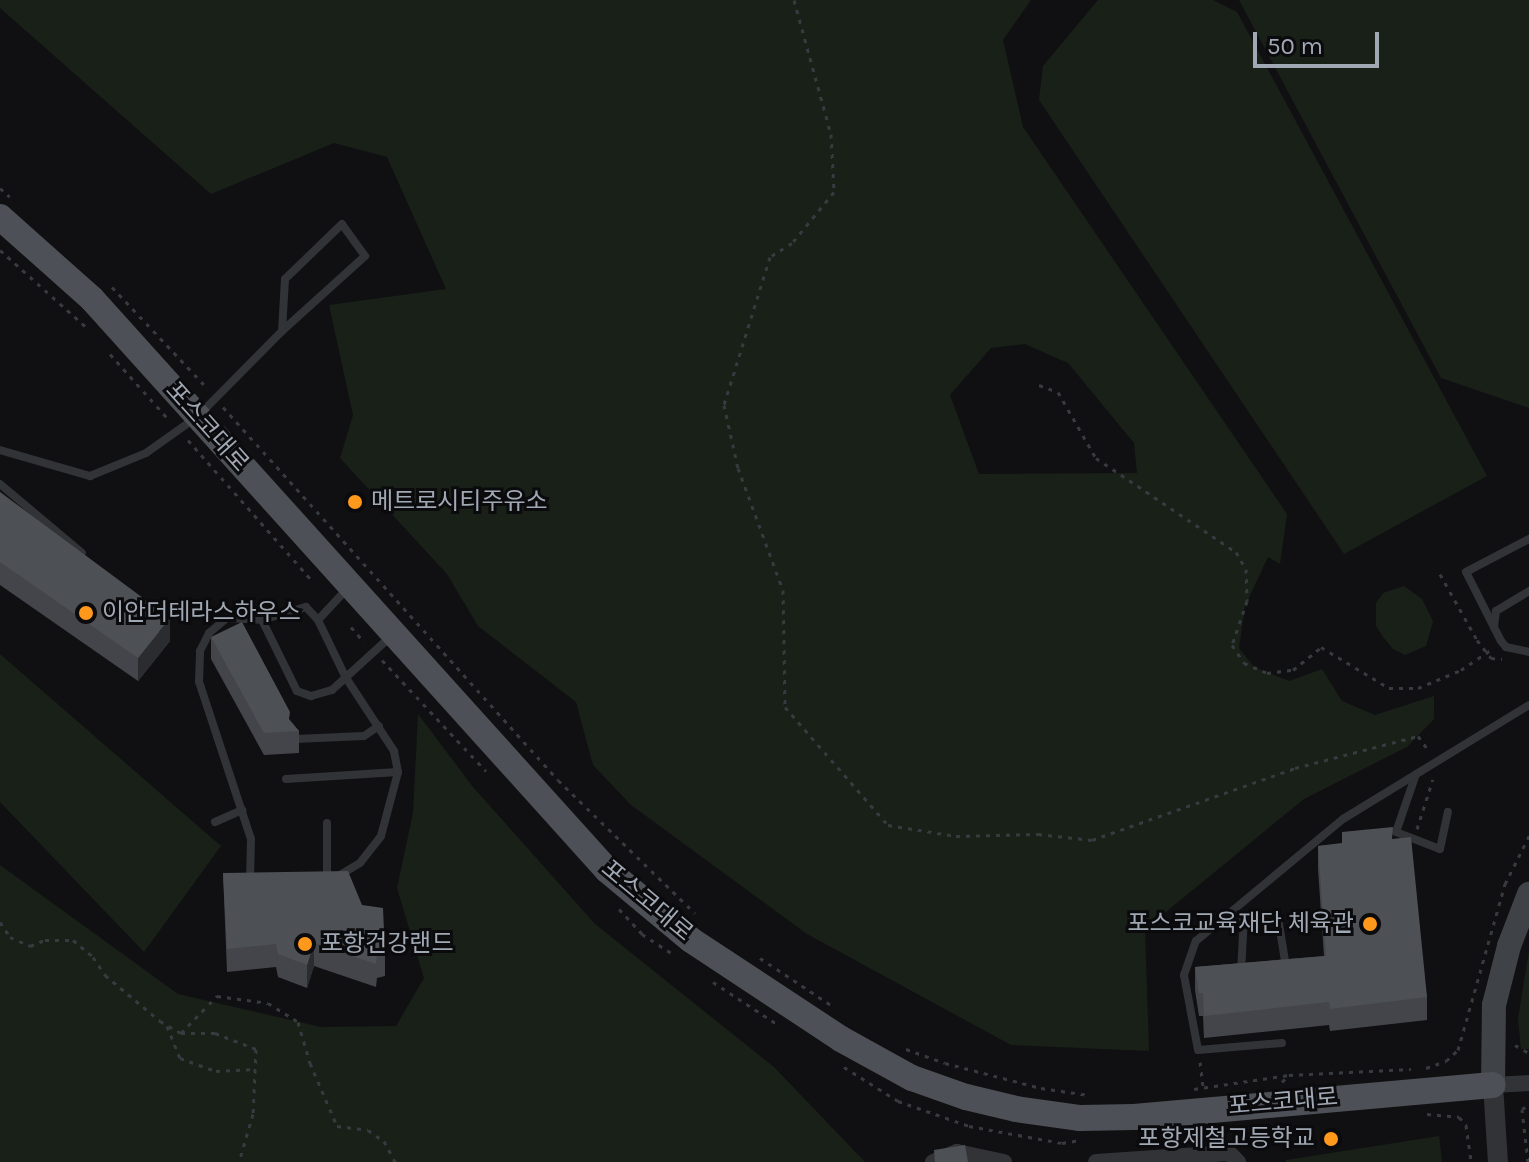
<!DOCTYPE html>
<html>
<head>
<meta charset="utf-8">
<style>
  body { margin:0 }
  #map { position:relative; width:1529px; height:1162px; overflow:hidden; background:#101012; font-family:Karla,"Noto Sans KR",sans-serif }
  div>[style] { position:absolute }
  .green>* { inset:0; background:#182018 }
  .path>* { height:3px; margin-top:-1.5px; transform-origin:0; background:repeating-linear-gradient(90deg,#373a3e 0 4px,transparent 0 10px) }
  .service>* { height:8px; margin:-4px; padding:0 4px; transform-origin:4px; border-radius:4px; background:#313337 }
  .minor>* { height:16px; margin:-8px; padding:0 8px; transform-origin:8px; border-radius:8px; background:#313337 }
  .tertiary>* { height:20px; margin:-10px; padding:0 10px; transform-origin:10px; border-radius:10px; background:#313337 }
  .secondary>* { height:24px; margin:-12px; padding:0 12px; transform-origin:12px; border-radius:12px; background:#3f4247 }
  .primary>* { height:26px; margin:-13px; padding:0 13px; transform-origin:13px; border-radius:13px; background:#4d5056 }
  .wall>* { inset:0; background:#43454a }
  .shaded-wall>* { inset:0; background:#2a2c2f }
  .building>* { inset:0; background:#4d5055 }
  .dots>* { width:22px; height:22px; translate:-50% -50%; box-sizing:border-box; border:4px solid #0b0b0d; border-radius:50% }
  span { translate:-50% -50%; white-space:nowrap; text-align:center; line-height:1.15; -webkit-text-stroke:6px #0b0b0d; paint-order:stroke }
  .street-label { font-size:24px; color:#a0a8b4 }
  .poi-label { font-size:24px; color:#a0a8b4 }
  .left { translate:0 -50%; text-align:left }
  .right { translate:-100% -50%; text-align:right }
  .scale { position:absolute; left:1253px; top:32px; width:126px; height:36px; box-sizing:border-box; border:4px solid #a0a8b4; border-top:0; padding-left:10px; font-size:24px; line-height:28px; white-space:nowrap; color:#a0a8b4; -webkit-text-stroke:6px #0b0b0d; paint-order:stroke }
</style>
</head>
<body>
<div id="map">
  <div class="green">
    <div style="clip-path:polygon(evenodd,0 0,1031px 0,1003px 40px,1023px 127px,1287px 514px,1280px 564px,1268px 557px,1245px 606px,1239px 648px,1254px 667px,1289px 681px,1322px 669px,1342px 701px,1375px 715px,1434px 696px,1434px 719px,1407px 747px,1304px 799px,1145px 929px,1149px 1051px,1011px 1045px,807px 934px,631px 805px,593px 765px,576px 702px,478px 626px,447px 574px,340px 458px,353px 415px,329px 305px,446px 289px,387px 157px,334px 143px,211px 194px,0 8px,0 0,1025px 344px,1068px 363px,1134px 443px,1137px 473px,979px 474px,950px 395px,991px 348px,1025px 344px)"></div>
    <div style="clip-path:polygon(1098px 0,1213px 0,1237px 12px,1487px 476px,1344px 554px,1039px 100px,1043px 66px)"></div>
    <div style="clip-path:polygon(1239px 0,1529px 0,1529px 408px,1441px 378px)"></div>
    <div style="clip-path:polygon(1404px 586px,1422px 599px,1433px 621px,1426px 646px,1405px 655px,1393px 649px,1383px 637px,1376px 626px,1376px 603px,1383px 593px)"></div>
    <div style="clip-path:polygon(0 654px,221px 846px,144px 952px,0 802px)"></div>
    <div style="clip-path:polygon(418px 714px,473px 787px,595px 924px,774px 1067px,865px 1162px,0 1162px,0 865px,178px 994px,321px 1027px,396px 1026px,424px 978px,397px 888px,413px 813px)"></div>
    <div style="clip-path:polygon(1529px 951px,1529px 1049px,1521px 1049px,1518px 1019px)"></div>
    <div style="clip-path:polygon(1439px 1136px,1442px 1162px,1286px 1162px,1286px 1160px)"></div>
  </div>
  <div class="path">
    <div style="left:794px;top:0;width:139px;rotate:74.6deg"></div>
    <div style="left:831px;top:134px;width:58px;rotate:87deg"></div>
    <div style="left:834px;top:192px;width:66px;rotate:129.5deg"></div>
    <div style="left:792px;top:243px;width:26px;rotate:148deg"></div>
    <div style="left:770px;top:257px;width:155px;rotate:107.3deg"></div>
    <div style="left:724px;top:405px;width:65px;rotate:77.5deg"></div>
    <div style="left:738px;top:468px;width:130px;rotate:69.8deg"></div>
    <div style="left:783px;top:590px;width:117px;rotate:89deg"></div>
    <div style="left:785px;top:707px;width:157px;rotate:48.9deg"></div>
    <div style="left:888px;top:825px;width:69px;rotate:9.2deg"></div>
    <div style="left:956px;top:836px;width:82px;rotate:-1.4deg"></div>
    <div style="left:1038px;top:834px;width:54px;rotate:6.3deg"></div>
    <div style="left:1092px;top:840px;width:215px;rotate:-19.5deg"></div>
    <div style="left:1295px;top:768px;width:127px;rotate:-14.6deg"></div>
    <div style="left:1418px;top:736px;width:17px;rotate:54deg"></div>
    <div style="left:0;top:188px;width:13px;rotate:42deg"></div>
    <div style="left:0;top:250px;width:115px;rotate:41.8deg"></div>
    <div style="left:112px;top:287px;width:140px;rotate:46.7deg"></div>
    <div style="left:110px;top:354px;width:89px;rotate:48.2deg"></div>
    <div style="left:1039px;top:385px;width:20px;rotate:20deg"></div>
    <div style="left:1058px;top:392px;width:76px;rotate:60.1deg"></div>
    <div style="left:1096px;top:458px;width:169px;rotate:33.9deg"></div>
    <div style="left:1236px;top:552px;width:20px;rotate:60deg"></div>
    <div style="left:1246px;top:569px;width:32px;rotate:88deg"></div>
    <div style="left:1247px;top:601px;width:46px;rotate:108.8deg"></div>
    <div style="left:1232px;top:645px;width:22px;rotate:56deg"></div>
    <div style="left:1244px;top:663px;width:25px;rotate:23deg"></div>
    <div style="left:1267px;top:673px;width:26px;rotate:-7deg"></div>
    <div style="left:1293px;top:670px;width:36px;rotate:-39deg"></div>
    <div style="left:1321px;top:647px;width:79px;rotate:31.1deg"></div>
    <div style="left:1389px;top:688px;width:29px"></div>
    <div style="left:1418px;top:688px;width:47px;rotate:-22.7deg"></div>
    <div style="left:1461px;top:670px;width:37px;rotate:-34deg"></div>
    <div style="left:223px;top:407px;width:501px;rotate:48.07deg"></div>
    <div style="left:558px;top:780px;width:191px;rotate:44.2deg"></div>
    <div style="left:188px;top:440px;width:189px;rotate:48.6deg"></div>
    <div style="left:1440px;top:574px;width:76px;rotate:60.7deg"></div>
    <div style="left:1477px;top:640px;width:23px;rotate:52deg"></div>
    <div style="left:1491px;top:658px;width:11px;rotate:5deg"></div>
    <div style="left:351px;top:627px;width:20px;rotate:49deg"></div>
    <div style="left:382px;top:660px;width:152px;rotate:46.9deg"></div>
    <div style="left:1417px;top:829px;width:52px;rotate:-72.3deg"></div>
    <div style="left:619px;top:909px;width:34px;rotate:47deg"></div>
    <div style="left:642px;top:934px;width:38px;rotate:33deg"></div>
    <div style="left:0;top:922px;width:18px;rotate:56deg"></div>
    <div style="left:10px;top:937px;width:22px;rotate:24deg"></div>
    <div style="left:30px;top:946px;width:16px;rotate:-22deg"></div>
    <div style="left:45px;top:940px;width:28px"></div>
    <div style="left:73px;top:940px;width:26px;rotate:40deg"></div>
    <div style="left:93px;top:957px;width:22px;rotate:56deg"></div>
    <div style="left:105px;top:975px;width:72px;rotate:39.9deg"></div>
    <div style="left:160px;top:1021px;width:24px;rotate:30deg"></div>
    <div style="left:181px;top:1033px;width:34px"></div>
    <div style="left:215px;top:1033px;width:44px;rotate:21.3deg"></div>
    <div style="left:256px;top:1049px;width:65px;rotate:92.6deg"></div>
    <div style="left:253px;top:1114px;width:50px;rotate:106.3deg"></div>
    <div style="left:760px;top:958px;width:85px;rotate:33.5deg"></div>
    <div style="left:713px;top:982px;width:77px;rotate:33.3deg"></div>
    <div style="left:167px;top:1026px;width:35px;rotate:68deg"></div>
    <div style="left:180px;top:1058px;width:38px;rotate:20deg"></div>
    <div style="left:216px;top:1071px;width:39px;rotate:-3deg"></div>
    <div style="left:181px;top:1033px;width:52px;rotate:-45.8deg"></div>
    <div style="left:217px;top:996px;width:51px;rotate:7.8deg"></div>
    <div style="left:268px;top:1003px;width:36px;rotate:32deg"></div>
    <div style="left:298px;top:1022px;width:43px;rotate:73.7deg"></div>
    <div style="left:310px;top:1063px;width:69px;rotate:66.8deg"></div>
    <div style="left:337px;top:1126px;width:31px;rotate:7deg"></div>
    <div style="left:368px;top:1130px;width:19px;rotate:35deg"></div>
    <div style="left:384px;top:1141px;width:24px;rotate:62deg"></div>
    <div style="left:1515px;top:1045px;width:16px;rotate:30deg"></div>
    <div style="left:906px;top:1049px;width:41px;rotate:19.7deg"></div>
    <div style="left:945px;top:1063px;width:99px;rotate:14.6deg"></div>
    <div style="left:1041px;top:1088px;width:48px;rotate:8.5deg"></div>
    <div style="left:1200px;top:1062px;width:24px;rotate:83deg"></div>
    <div style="left:844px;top:1067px;width:64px;rotate:32.2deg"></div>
    <div style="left:898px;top:1101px;width:75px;rotate:19.4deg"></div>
    <div style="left:969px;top:1126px;width:95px;rotate:10.4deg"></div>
    <div style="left:1062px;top:1143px;width:19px;rotate:-9deg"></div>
    <div style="left:1426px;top:1068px;width:21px;rotate:-19deg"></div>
    <div style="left:1446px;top:1061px;width:16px;rotate:-43deg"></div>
    <div style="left:1458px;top:1050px;width:173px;rotate:-74.2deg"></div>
    <div style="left:1505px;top:884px;width:54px;rotate:-63.4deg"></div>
    <div style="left:1282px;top:1082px;width:10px;rotate:-45deg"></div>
    <div style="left:1289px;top:1075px;width:122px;rotate:-2.8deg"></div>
    <div style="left:1194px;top:1089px;width:96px;rotate:-8.4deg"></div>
    <div style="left:1427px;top:1114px;width:32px;rotate:5deg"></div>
    <div style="left:1459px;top:1117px;width:11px;rotate:49deg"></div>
    <div style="left:1466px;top:1125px;width:37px;rotate:82deg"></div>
    <div style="left:1528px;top:1162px;width:53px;rotate:-96.5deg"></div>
    <div style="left:1522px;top:1109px;width:8px;rotate:-30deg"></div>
  </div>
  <div class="service">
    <div style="left:0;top:450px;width:94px;rotate:16.1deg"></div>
    <div style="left:90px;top:476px;width:61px;rotate:-22.3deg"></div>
    <div style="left:146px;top:453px;width:64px;rotate:-35.4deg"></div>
    <div style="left:198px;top:416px;width:120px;rotate:-45.3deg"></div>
    <div style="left:282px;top:331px;width:112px;rotate:-42.1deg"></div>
    <div style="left:365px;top:256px;width:39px;rotate:-126deg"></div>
    <div style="left:342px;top:224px;width:79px;rotate:136deg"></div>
    <div style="left:285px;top:279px;width:52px;rotate:93.3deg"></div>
    <div style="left:0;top:484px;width:107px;rotate:40.1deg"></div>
    <div style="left:1529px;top:539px;width:71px;rotate:152.4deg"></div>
    <div style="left:1466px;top:572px;width:77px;rotate:63.1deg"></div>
    <div style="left:1501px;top:641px;width:8px;rotate:50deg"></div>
    <div style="left:1506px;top:647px;width:24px;rotate:12deg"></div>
    <div style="left:262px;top:620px;width:79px;rotate:63.8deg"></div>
    <div style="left:297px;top:691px;width:15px;rotate:20deg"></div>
    <div style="left:311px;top:696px;width:22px;rotate:-16deg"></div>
    <div style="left:332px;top:690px;width:79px;rotate:-42.4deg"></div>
    <div style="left:1494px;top:627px;width:16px;rotate:-83deg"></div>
    <div style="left:1496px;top:611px;width:39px;rotate:-31deg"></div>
    <div style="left:295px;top:739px;width:69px;rotate:-2.5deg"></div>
    <div style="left:364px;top:736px;width:18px;rotate:-34deg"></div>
    <div style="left:1416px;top:774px;width:61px;rotate:109deg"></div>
    <div style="left:1396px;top:832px;width:47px;rotate:21.1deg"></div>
    <div style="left:1440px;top:849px;width:38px;rotate:-78deg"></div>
    <div style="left:286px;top:779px;width:112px;rotate:-3.6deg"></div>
    <div style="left:215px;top:822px;width:30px;rotate:-24deg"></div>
    <div style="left:340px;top:875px;width:23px;rotate:-31deg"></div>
    <div style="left:360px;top:863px;width:34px;rotate:-52deg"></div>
    <div style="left:381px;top:836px;width:66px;rotate:-75.1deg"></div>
    <div style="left:398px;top:772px;width:21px;rotate:-101deg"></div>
    <div style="left:394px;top:751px;width:87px;rotate:-123.3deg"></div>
    <div style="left:346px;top:678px;width:64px;rotate:-115.8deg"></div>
    <div style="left:318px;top:620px;width:41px;rotate:-47deg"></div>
    <div style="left:327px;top:879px;width:56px;rotate:-90deg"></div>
    <div style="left:250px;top:882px;width:43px;rotate:-88.7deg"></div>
    <div style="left:251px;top:839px;width:165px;rotate:-108.3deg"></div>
    <div style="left:199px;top:682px;width:31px;rotate:-88deg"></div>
    <div style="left:200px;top:651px;width:20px;rotate:-63deg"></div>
    <div style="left:209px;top:633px;width:23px;rotate:-40deg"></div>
    <div style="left:227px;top:618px;width:35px;rotate:3deg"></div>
    <div style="left:262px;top:620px;width:46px;rotate:-16.5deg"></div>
    <div style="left:306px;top:607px;width:18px;rotate:47deg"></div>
    <div style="left:1226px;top:916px;width:52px;rotate:2.2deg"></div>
    <div style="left:1278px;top:918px;width:50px;rotate:80.7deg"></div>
    <div style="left:1241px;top:972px;width:56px;rotate:-86.9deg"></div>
    <div style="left:1282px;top:1043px;width:84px;rotate:175.2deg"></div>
    <div style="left:1198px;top:1050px;width:76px;rotate:-100.6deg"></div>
    <div style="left:1184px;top:975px;width:36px;rotate:-71deg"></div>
    <div style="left:1196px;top:941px;width:191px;rotate:-39.7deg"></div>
    <div style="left:1343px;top:819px;width:218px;rotate:-31.5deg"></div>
  </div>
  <div class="minor">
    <div style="left:1493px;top:1085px;width:36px;rotate:-3deg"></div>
    <div style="left:933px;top:1162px;width:26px;rotate:-23deg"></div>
    <div style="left:957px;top:1152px;width:48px;rotate:12deg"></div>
    <div style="left:1096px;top:1162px;width:133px;rotate:-3.9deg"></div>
    <div style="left:1229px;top:1153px;width:13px;rotate:45deg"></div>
  </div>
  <div class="tertiary">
    <div style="left:1493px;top:1085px;width:77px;rotate:86.3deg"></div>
  </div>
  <div class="secondary">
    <div style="left:1493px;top:1085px;width:80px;rotate:-89.3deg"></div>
    <div style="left:1494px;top:1005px;width:61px;rotate:-75.7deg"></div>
    <div style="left:1509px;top:946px;width:56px;rotate:-69deg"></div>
  </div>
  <div class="primary">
    <div style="left:0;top:217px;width:123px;rotate:41.7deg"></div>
    <div style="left:92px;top:299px;width:769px;rotate:47.95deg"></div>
    <div style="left:607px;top:870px;width:109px;rotate:39.8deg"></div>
    <div style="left:691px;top:940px;width:180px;rotate:33.4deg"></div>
    <div style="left:841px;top:1039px;width:81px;rotate:28.8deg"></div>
    <div style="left:912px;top:1078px;width:57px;rotate:19.4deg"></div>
    <div style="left:966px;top:1097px;width:51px;rotate:13.5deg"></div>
    <div style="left:1016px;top:1109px;width:65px;rotate:8deg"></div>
    <div style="left:1080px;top:1118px;width:54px;rotate:-1.1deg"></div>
    <div style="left:1134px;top:1117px;width:360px;rotate:-5.1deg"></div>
  </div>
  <div class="wall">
    <div style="clip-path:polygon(0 492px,170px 641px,138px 681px,0 585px)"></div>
    <div style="clip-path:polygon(211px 637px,299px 731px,299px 753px,264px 755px,211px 659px)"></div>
    <div style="clip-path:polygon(1393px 839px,1427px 997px,1427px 1020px,1330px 1031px,1329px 1025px,1204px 1038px,1203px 1016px,1199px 1016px,1195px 990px,1195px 967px,1324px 956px,1318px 869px,1318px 846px)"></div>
    <div style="clip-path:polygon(223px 873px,362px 905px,385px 954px,385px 976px,377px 978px,376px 987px,314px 966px,307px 988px,278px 977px,276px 967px,227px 972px)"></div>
  </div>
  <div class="shaded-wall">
    <div style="clip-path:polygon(170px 618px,170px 641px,138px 681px,138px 658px)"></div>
    <div style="clip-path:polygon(314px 943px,314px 966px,307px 988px,307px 965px)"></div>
  </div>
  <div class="building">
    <div style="clip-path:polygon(0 492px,170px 618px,138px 658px,0 562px)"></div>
    <div style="clip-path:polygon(242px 622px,290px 712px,289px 719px,299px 731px,264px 733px,211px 637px)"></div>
    <div style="clip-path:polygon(1393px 827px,1392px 839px,1411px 837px,1427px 997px,1330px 1009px,1329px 1002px,1204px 1016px,1203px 993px,1199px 993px,1195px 967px,1326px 956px,1318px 846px,1342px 843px,1342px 832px)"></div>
    <div style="clip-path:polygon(348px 871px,362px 905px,383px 908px,385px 954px,377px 955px,376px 964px,314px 943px,307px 965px,278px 954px,276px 944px,227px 949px,223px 873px)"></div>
    <div style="clip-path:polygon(965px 1145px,968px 1162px,935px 1162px,934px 1150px)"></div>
  </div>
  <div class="dots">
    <div style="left:355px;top:502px;background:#ff981b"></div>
    <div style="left:86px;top:613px;background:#ff981b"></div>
    <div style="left:1370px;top:924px;background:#ff981b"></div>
    <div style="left:305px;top:944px;background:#ff981b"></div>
    <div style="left:1331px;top:1139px;background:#ff981b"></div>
  </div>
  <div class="street-label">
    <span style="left:207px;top:427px;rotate:48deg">포스코대로</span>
    <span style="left:647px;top:901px;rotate:40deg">포스코대로</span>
    <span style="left:1283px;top:1102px;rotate:-5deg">포스코대로</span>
  </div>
  <div class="poi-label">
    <span class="left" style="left:371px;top:502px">메트로시티주유소</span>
    <span class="left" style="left:102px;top:613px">이안더테라스하우스</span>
    <span class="right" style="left:1354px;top:924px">포스코교육재단 체육관</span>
    <span class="left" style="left:321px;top:944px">포항건강랜드</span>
    <span class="right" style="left:1315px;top:1139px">포항제철고등학교</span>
  </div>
  <div class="scale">50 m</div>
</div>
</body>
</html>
